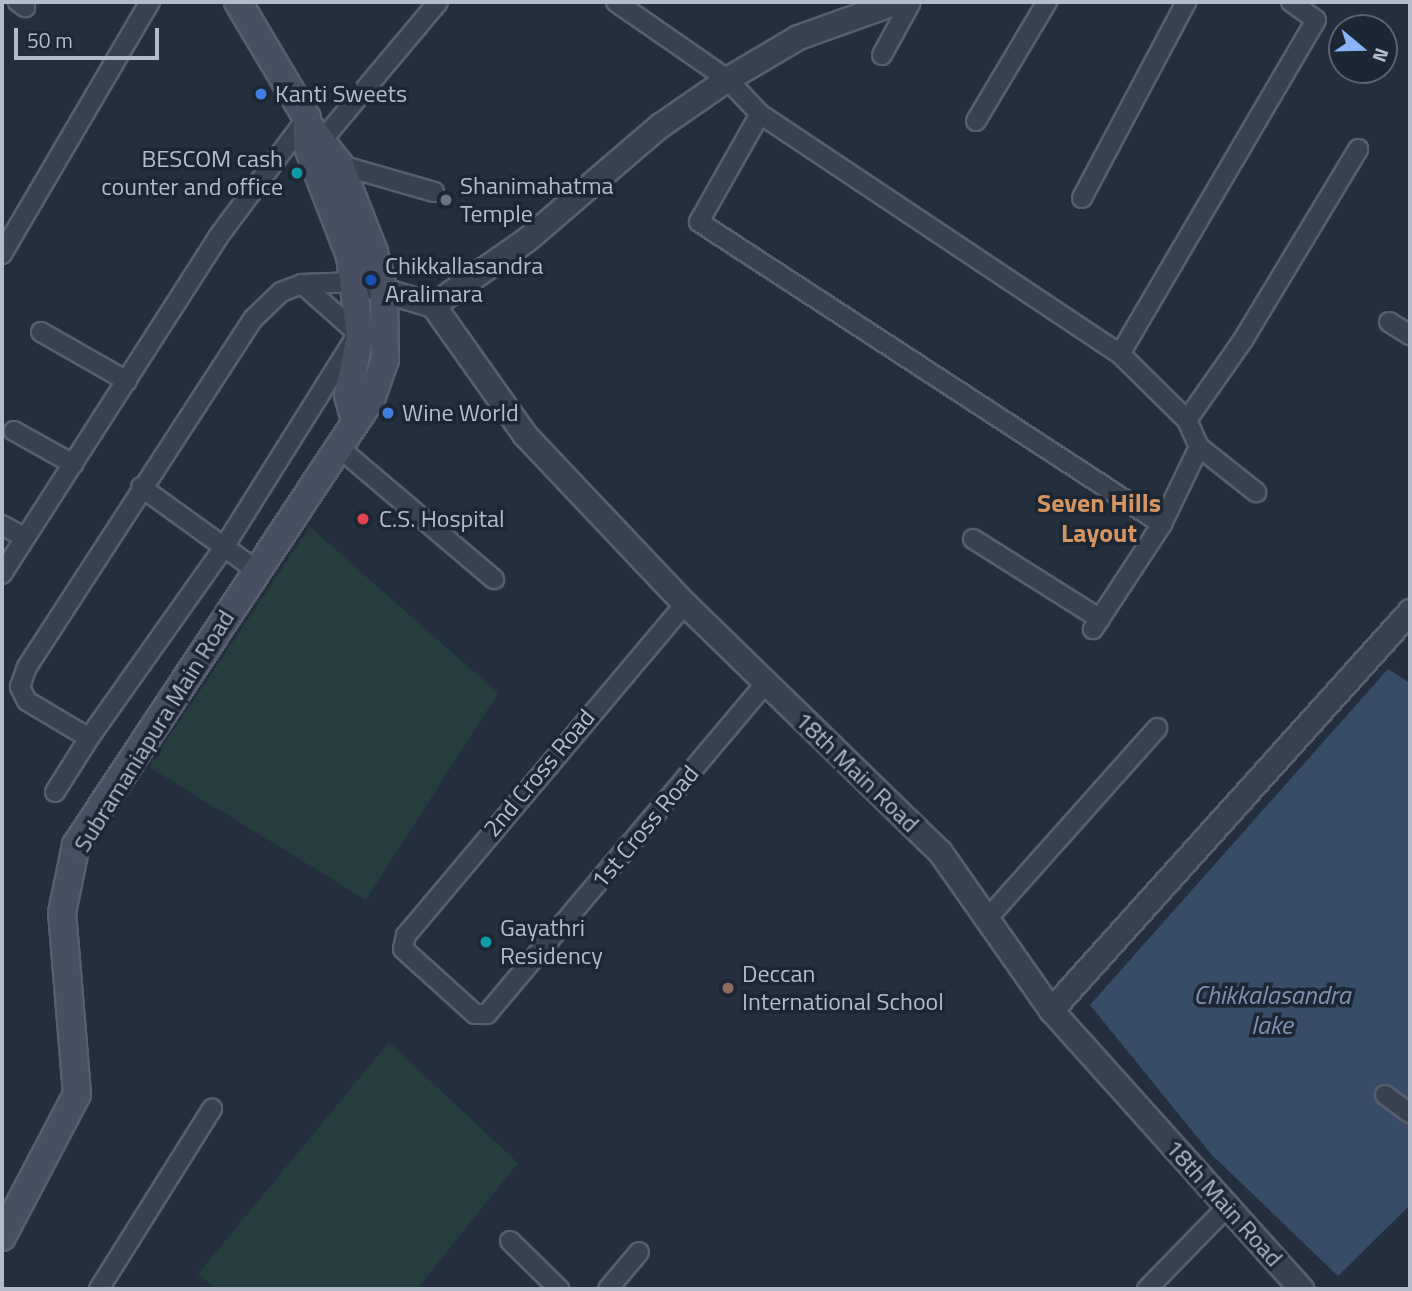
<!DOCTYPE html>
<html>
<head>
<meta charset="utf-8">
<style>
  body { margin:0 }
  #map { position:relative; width:1412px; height:1291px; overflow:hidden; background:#242f3e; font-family:"Titillium Web",sans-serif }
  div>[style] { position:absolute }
  .green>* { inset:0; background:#263c3f }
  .water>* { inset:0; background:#394c67 }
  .roads { filter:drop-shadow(2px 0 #565f6c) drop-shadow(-2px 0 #565f6c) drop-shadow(0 2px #565f6c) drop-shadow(0 -2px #565f6c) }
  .minor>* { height:18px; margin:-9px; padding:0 9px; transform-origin:9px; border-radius:9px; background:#38414e }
  .tertiary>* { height:23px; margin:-11.5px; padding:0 11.5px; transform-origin:11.5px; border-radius:11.5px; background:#38414e }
  .secondary>* { height:26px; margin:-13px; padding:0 13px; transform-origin:13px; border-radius:13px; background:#465061 }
  .dots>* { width:19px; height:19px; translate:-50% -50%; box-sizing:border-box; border:4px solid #1d2633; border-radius:50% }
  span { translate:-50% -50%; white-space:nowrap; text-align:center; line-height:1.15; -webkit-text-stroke:7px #1d2633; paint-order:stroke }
  .poi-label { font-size:24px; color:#b4bcc9 }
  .left { translate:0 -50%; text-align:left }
  .right { translate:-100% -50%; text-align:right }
  .street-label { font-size:24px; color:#b4bcc9 }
  .neighbourhood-label { font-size:26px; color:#d59563; font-weight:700 }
  .water-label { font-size:26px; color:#7c92b1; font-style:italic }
  .frame { position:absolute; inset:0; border:4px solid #b4bcc9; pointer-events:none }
  .north { position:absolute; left:1328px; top:14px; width:70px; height:70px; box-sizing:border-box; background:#1d2633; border:2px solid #59626f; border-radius:50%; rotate:109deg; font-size:19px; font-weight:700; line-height:28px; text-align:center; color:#b4bcc9 }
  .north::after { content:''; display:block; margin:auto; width:24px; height:32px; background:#8ab4f8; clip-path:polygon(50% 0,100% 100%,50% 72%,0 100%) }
  .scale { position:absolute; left:14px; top:28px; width:145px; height:32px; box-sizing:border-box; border:4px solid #b4bcc9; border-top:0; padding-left:9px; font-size:21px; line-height:24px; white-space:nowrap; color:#b4bcc9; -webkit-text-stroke:5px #1d2633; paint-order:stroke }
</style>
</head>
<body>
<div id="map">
  <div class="green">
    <div style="clip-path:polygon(310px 527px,498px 693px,366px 900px,149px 767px)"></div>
    <div style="clip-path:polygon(389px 1042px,518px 1163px,417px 1289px,216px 1289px,198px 1274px)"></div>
  </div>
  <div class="water">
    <div style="clip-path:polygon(1388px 669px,1410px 683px,1410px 1205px,1338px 1276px,1211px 1154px,1090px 1005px)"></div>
  </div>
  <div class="roads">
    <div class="minor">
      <div style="left:18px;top:2px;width:9px;rotate:36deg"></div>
      <div style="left:616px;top:2px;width:135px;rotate:34.7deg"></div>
      <div style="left:727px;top:79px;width:48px;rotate:46.7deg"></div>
      <div style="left:760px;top:114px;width:433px;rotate:33.7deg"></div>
      <div style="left:1120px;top:354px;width:94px;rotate:44.6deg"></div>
      <div style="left:1187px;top:420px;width:30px;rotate:66deg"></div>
      <div style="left:1199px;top:447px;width:85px;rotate:115.7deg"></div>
      <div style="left:1162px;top:524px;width:126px;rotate:123.3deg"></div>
      <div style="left:882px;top:55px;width:60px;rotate:-61.3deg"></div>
      <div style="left:760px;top:114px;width:124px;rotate:119.5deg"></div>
      <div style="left:699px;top:222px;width:553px;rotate:33.12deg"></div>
      <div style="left:976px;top:121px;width:139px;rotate:-59.2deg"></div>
      <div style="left:324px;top:138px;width:177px;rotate:-50deg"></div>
      <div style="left:340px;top:165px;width:98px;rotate:16deg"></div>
      <div style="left:1082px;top:198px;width:222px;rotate:-62deg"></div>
      <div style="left:2px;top:254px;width:292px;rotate:-59.6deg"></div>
      <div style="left:1389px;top:322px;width:25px;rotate:32deg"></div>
      <div style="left:41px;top:332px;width:99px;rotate:29.7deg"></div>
      <div style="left:1120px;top:354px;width:387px;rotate:-59.6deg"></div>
      <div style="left:1316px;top:20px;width:31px;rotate:-144deg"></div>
      <div style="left:1187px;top:420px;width:98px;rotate:-55deg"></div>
      <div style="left:1243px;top:340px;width:223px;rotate:-58.9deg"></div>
      <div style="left:14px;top:431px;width:68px;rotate:29.2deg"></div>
      <div style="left:337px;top:446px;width:206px;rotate:40.3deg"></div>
      <div style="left:1199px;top:447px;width:73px;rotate:38.3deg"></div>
      <div style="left:141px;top:487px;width:142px;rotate:35.8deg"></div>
      <div style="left:2px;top:525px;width:26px;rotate:29deg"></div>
      <div style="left:973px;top:539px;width:150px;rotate:32.2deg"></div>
      <div style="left:2px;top:574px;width:400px;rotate:-57.3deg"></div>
      <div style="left:218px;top:237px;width:149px;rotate:-53.2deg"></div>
      <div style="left:685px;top:604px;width:433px;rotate:130.1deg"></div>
      <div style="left:406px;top:935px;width:14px;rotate:102deg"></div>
      <div style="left:403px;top:949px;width:97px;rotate:42.1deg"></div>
      <div style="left:475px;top:1014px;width:12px"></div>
      <div style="left:487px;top:1014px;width:431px;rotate:-49.9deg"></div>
      <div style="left:89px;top:738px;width:234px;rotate:-54.7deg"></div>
      <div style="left:224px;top:547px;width:244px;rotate:-57.9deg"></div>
      <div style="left:354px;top:340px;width:9px;rotate:-84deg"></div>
      <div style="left:355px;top:331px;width:71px;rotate:-138.4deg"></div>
      <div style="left:55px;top:792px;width:64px;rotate:-57.8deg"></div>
      <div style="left:89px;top:738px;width:72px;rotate:-149.2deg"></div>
      <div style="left:27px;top:701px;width:16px;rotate:-117deg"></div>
      <div style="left:20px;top:687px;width:21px;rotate:-71deg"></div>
      <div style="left:27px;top:667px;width:415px;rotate:-57deg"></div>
      <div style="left:253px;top:319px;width:39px;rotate:-44deg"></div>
      <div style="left:281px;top:292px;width:22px;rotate:-21deg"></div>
      <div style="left:302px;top:284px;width:54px;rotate:-2.1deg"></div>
      <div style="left:987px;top:919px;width:256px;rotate:-48.3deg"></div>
      <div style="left:1385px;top:1095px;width:31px;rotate:36deg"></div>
      <div style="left:510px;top:1241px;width:69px;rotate:44.4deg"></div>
      <div style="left:99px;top:1289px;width:213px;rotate:-57.9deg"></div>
      <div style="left:608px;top:1289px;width:48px;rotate:-50deg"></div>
      <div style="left:1147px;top:1289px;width:115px;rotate:-45.7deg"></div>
    </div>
    <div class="tertiary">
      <div style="left:356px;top:282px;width:80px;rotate:16.6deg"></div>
      <div style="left:433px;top:305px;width:159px;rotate:54.7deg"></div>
      <div style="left:525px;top:435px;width:233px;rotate:46.6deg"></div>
      <div style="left:685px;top:604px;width:356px;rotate:44.2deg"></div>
      <div style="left:940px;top:852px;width:193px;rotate:54.9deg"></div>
      <div style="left:1051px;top:1010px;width:375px;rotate:48.1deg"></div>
      <div style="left:433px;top:305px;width:115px;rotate:-35.1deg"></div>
      <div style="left:527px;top:239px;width:174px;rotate:-40.6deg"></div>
      <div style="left:659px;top:126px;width:83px;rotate:-34.7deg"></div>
      <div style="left:727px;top:79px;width:82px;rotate:-30.6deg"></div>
      <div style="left:798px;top:37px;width:104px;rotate:-19.7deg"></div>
      <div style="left:1051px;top:1010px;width:537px;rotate:-48.02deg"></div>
    </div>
    <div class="secondary">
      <div style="left:238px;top:2px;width:135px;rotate:59.3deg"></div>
      <div style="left:307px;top:118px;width:27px;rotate:90deg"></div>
      <div style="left:307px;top:145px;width:119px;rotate:68.8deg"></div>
      <div style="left:350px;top:256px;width:81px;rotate:82.9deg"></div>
      <div style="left:360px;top:336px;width:60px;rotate:101.5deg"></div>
      <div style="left:348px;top:395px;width:23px;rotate:75deg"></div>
      <div style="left:2px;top:1237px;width:161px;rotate:-62.3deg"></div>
      <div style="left:77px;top:1094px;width:182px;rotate:-94.7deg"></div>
      <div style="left:62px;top:913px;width:69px;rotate:-78.4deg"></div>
      <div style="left:76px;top:845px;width:535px;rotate:-56.52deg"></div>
      <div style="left:371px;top:399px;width:41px;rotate:-70.3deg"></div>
      <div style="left:385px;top:360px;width:68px;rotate:-90.8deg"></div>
      <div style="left:384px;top:292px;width:41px;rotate:-104deg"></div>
      <div style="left:374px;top:252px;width:93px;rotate:-111.3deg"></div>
      <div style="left:340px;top:165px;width:47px;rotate:-128.1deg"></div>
    </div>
  </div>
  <div class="dots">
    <div style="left:261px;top:94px;background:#3f7fe0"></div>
    <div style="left:297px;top:173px;background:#0f9aa8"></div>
    <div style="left:446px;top:200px;background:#6b7280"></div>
    <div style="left:371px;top:280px;background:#1a4fb4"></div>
    <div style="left:388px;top:413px;background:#3f7fe0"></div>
    <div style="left:363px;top:519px;background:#e0444e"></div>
    <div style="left:486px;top:942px;background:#0f9aa8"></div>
    <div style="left:728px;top:988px;background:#8d6e63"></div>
  </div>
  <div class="poi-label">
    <span class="left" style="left:275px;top:94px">Kanti Sweets</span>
    <span class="right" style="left:283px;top:173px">BESCOM cash<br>counter and office</span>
    <span class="left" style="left:460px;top:200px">Shanimahatma<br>Temple</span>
    <span class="left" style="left:385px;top:280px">Chikkallasandra<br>Aralimara</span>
    <span class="left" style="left:402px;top:413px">Wine World</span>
    <span class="left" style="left:379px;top:519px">C.S. Hospital</span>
    <span class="left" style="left:500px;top:942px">Gayathri<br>Residency</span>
    <span class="left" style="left:742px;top:988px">Deccan<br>International School</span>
  </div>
  <div class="street-label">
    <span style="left:154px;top:731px;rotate:-58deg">Subramaniapura Main Road</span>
    <span style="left:857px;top:772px;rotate:44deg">18th Main Road</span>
    <span style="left:539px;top:773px;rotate:-50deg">2nd Cross Road</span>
    <span style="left:645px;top:827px;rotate:-50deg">1st Cross Road</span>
    <span style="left:1224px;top:1203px;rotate:48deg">18th Main Road</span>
  </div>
  <div class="neighbourhood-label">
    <span style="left:1099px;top:518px">Seven Hills<br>Layout</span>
  </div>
  <div class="water-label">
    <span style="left:1272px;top:1010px">Chikkalasandra<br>lake</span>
  </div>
  <div class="frame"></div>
  <div class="north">N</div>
  <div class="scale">50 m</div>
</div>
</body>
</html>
